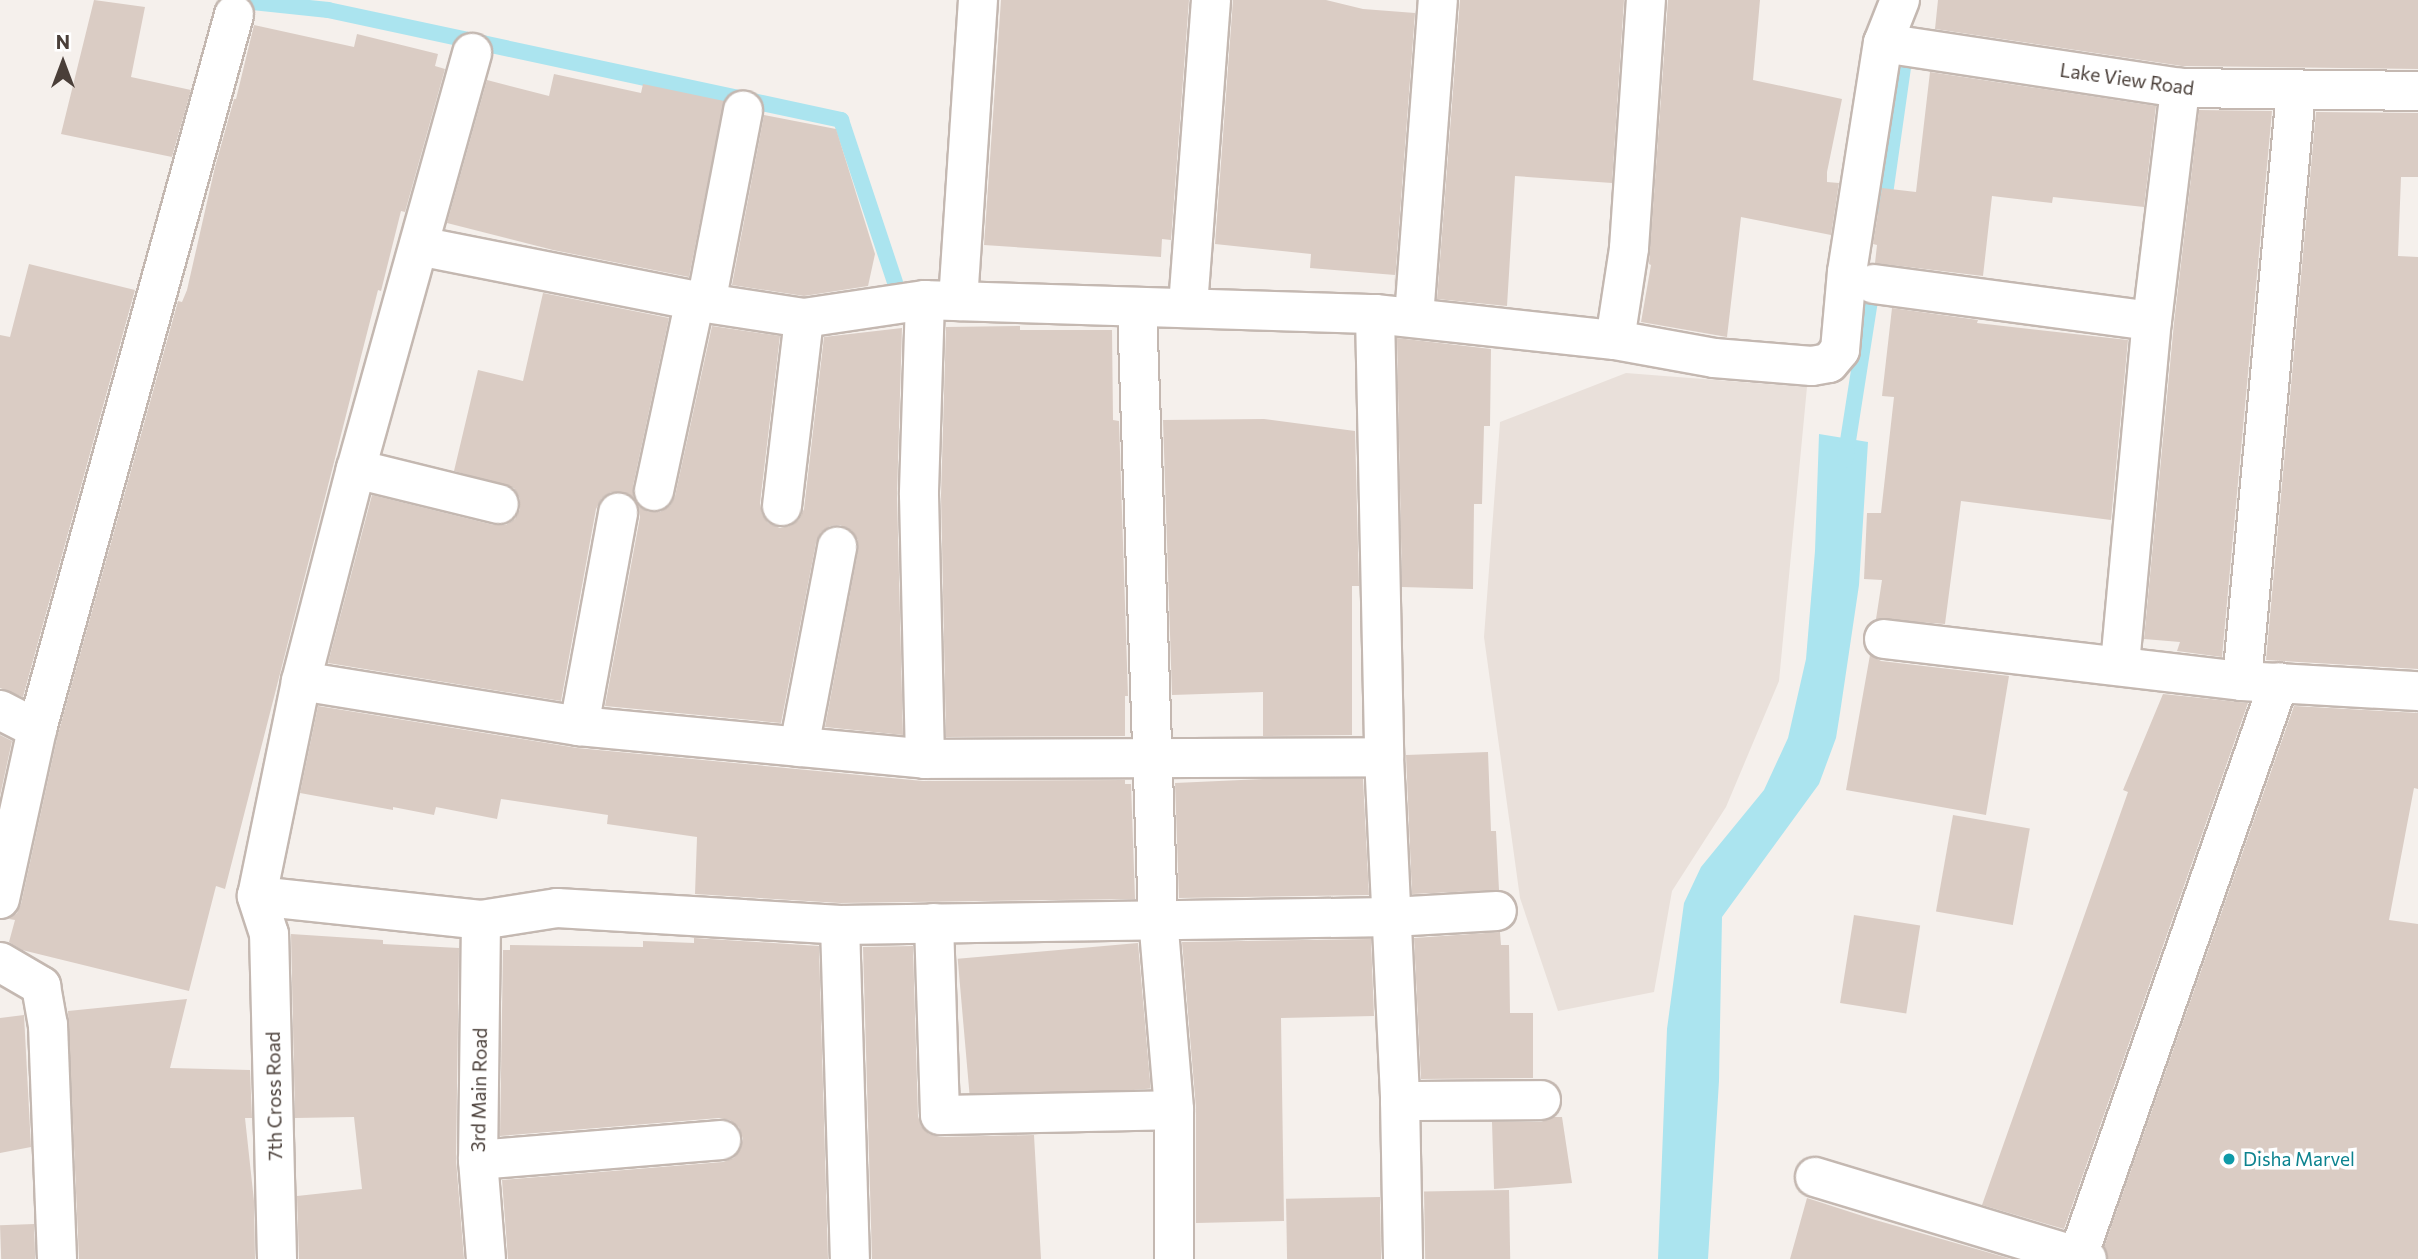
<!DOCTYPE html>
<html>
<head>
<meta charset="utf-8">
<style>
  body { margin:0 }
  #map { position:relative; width:2418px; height:1259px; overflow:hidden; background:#f5f0ec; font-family:Commissioner,sans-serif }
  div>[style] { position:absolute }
  .residential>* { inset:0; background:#e9e0da }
  .water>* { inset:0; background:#abe4ef }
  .stream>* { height:16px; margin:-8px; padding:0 8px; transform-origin:8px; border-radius:8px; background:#abe4ef }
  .building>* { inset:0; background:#daccc4; transform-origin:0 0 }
  .roads { filter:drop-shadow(2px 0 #c4b8b1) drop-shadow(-2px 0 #c4b8b1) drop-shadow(0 2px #c4b8b1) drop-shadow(0 -2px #c4b8b1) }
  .minor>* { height:38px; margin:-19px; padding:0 19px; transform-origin:19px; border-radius:19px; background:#fff }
  .dots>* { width:19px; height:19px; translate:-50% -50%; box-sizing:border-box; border:4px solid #fff; border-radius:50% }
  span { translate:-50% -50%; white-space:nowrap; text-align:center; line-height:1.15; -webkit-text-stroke:7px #fff; paint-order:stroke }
  .street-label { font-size:19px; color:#4a3f39 }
  .culture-label { font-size:19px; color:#0d838f }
  .left { translate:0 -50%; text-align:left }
  .north { position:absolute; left:28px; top:28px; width:70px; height:70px; -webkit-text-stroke:5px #fff; paint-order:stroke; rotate:0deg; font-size:19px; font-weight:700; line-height:28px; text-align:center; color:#4a3f39 }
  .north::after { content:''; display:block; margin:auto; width:24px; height:32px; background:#4a3f39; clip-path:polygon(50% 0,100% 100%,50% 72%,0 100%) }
</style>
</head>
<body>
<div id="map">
  <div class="residential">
    <div style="clip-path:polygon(1626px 373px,1807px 387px,1779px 681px,1726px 807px,1672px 891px,1654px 992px,1558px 1011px,1520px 898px,1484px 637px,1500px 422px)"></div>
  </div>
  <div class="water">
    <div style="clip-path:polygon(1819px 434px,1868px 442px,1859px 585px,1840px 713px,1836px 738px,1819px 784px,1722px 917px,1719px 1081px,1708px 1259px,1658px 1259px,1667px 1029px,1684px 903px,1701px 867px,1764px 790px,1788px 738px,1806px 659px,1815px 551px)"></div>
  </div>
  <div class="stream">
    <div style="left:233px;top:0;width:96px;rotate:6deg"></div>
    <div style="left:328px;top:10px;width:525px;rotate:12.1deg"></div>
    <div style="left:841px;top:120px;width:171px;rotate:71.6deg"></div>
    <div style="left:1883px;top:208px;width:164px;rotate:-81.9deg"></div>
    <div style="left:1845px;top:460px;width:180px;rotate:-81.1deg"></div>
  </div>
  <div class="building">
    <div style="clip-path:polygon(94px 0,145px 7px,131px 77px,191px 90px,172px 157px,61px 134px)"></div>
    <div style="clip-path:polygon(1001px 0,1189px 0,1171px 240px,1162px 239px,1161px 257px,984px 245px)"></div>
    <div style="clip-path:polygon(1233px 0,1326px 0,1363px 9px,1415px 13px,1394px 294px,1395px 275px,1310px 268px,1311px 254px,1215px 244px)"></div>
    <div style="clip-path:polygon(1460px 0,1624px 0,1612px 183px,1515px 176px,1507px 306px,1437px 299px)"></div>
    <div style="clip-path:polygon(1668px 0,1760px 0,1753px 80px,1842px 99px,1827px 172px,1827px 182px,1839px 183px,1831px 235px,1741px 217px,1727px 337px,1641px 322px,1651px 265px,1649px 264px)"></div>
    <div style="clip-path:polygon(1938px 0,2418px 0,2418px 69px,2182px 66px,1935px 29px)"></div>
    <div style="clip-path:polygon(254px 25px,354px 47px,357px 34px,438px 54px,435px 66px,445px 69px,405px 212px,401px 211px,381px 291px,378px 290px,225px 889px,216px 886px,189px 991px,22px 950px,9px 942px,15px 920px,9px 919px,17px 913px,21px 904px,58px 734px,178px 301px,182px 302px,187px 290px,215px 167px,234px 99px,236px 99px)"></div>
    <div style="clip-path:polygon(1930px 72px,2156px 106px,2144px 207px,2053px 197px,2052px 203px,1992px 196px,1983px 276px,1875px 263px,1877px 245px,1873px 244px,1882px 188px,1916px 192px)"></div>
    <div style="clip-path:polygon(554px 74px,641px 93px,643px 84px,724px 101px,689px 277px,553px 250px,447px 223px,487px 80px,549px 96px)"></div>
    <div style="clip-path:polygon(2199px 110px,2272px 111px,2222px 657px,2177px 651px,2180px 642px,2144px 639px,2174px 323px)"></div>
    <div style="clip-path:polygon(2316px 112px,2418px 113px,2418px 177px,2401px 177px,2398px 256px,2418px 257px,2418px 669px,2266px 660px)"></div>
    <div style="clip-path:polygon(764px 115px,836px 129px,875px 254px,868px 286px,804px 296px,732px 285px)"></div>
    <div style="clip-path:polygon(29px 264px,135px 290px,23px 697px,0 688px,0 335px,10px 337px)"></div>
    <div style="clip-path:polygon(543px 293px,669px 318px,633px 486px,633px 498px,623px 492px,611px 492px,602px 498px,596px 509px,561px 701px,328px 663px,372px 495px,494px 525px,506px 525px,515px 519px,520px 509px,520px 499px,514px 488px,454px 471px,478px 370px,523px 381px)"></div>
    <div style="clip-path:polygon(1892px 308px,1978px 320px,1977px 323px,2128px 340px,2111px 520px,1961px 501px,1945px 624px,1876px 619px,1882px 580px,1864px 579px,1867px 513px,1881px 513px,1894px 397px,1882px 396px)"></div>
    <div style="clip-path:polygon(712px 326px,780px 336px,760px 503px,762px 514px,768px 523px,780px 528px,790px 526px,799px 520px,804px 509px,824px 337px,902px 328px,897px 495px,903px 735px,825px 727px,858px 551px,858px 540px,852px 531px,840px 525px,830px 526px,821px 532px,816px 543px,781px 723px,605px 706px,640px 517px,639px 507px,649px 512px,660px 512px,670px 506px,675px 496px)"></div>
    <div style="clip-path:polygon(1020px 326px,1020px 330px,1112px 330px,1113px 420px,1119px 421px,1128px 696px,1125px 696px,1125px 736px,946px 737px,941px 495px,946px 327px)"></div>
    <div style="clip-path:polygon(1397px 338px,1491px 349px,1490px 426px,1484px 426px,1482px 504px,1474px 504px,1473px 589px,1402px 587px)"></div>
    <div style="clip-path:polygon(1264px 419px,1355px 431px,1359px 586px,1352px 586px,1352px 735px,1263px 736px,1263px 692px,1172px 695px,1163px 420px)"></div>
    <div style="clip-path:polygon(1870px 655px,1881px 661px,2009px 676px,1986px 815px,1846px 790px)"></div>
    <div style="clip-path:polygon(2163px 694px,2248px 703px,2064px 1229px,1982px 1205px,2128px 792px,2123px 790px)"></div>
    <div style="clip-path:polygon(318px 706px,577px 748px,923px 781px,1125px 780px,1125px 784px,1131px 784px,1135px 899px,840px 903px,695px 894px,697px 837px,607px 824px,608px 815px,501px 799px,497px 819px,436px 807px,434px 815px,393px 807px,393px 810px,300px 793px)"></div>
    <div style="clip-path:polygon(2294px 706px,2418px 713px,2418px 789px,2414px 788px,2389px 920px,2418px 924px,2418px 1259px,2108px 1259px,2104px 1247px)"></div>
    <div style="clip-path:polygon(0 735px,12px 741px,0 796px)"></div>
    <div style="clip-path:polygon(1488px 752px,1491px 831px,1496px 831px,1499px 890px,1412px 894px,1406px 755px)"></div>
    <div style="clip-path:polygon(1263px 779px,1363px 779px,1369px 895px,1179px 898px,1175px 783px)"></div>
    <div style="left:1953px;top:815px;width:78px;height:98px;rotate:10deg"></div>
    <div style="left:1854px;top:915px;width:67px;height:89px;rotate:9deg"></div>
    <div style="clip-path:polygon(1500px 932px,1501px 945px,1509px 945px,1510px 1013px,1533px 1013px,1533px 1078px,1421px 1079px,1414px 938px)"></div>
    <div style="clip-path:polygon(291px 934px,383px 940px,383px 944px,459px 948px,456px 1160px,464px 1259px,299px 1259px,297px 1196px,362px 1189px,354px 1117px,295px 1118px)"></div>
    <div style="clip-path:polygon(694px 938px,819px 946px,828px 1259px,508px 1259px,502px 1180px,723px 1162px,734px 1158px,740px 1150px,743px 1139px,739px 1127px,730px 1120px,719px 1118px,500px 1136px,503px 950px,510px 950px,510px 945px,643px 947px,643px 941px,694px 943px)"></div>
    <div style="clip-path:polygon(1371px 939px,1374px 1016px,1281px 1018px,1284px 1221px,1196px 1223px,1196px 1108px,1182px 942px)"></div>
    <div style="left:1138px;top:943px;width:146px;height:181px;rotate:85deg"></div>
    <div style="clip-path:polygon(913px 946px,918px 1116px,921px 1126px,929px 1134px,940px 1137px,1034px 1135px,1041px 1259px,872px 1259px,863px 947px)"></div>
    <div style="clip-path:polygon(187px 999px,170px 1068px,250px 1070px,252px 1118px,245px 1118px,254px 1201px,255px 1259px,79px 1259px,68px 1011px)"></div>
    <div style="clip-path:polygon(24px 1015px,31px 1147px,0 1153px,0 1018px)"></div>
    <div style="clip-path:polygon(1554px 1117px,1562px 1117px,1572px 1183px,1494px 1189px,1492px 1122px,1541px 1122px)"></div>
    <div style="left:1509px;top:1190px;width:69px;height:85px;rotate:89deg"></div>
    <div style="left:1380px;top:1197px;width:62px;height:94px;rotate:89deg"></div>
    <div style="clip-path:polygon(1807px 1198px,1872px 1219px,2011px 1259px,1790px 1259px)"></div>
    <div style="left:34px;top:1224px;width:35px;height:34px;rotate:88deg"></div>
  </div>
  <div class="roads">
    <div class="minor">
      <div style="left:1900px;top:0;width:46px;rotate:111.6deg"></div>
      <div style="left:1883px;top:43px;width:300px;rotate:8.6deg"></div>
      <div style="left:2180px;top:88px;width:238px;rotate:0.7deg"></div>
      <div style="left:419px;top:246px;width:293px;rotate:11.2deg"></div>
      <div style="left:706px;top:303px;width:99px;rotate:8.7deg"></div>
      <div style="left:804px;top:318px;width:122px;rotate:-8.5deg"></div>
      <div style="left:925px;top:300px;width:450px;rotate:1.8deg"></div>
      <div style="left:1375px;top:314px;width:241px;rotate:6.2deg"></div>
      <div style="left:1615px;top:340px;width:101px;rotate:10.3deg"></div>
      <div style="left:1714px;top:358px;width:98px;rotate:4.7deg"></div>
      <div style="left:1812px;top:366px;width:17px;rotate:-10deg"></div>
      <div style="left:1829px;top:363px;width:17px;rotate:-50deg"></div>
      <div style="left:1840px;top:350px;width:78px;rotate:-84.9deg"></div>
      <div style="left:1847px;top:272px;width:232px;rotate:-81.1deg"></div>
      <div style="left:1874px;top:284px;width:280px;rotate:7.6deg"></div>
      <div style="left:2152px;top:321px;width:235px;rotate:-83.1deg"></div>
      <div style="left:925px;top:300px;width:195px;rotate:91.8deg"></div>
      <div style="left:919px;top:495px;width:264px;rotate:88.7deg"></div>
      <div style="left:958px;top:301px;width:302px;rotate:-86.2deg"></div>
      <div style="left:706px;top:303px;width:196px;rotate:-79.1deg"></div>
      <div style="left:1188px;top:306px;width:307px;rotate:-85.7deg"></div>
      <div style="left:1137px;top:308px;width:610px;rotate:88.03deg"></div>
      <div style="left:1158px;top:918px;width:193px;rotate:85.2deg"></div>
      <div style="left:1174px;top:1110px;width:149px;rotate:90deg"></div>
      <div style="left:1375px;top:314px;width:443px;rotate:88.8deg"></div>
      <div style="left:1384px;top:757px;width:344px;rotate:87.3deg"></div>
      <div style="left:1400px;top:1101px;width:158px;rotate:88.9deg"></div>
      <div style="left:1414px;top:317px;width:318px;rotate:-85.7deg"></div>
      <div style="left:1615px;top:340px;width:93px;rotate:-81.3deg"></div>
      <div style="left:1629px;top:248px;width:249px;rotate:-86.1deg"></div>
      <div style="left:356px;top:469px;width:147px;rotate:13.8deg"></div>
      <div style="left:654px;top:491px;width:195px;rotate:-77.9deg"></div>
      <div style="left:782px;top:506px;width:189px;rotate:-83.3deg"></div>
      <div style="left:1884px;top:639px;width:360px;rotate:6.7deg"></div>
      <div style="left:2242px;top:681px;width:176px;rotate:3.3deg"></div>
      <div style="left:2120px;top:664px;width:344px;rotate:-84.7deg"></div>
      <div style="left:301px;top:681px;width:282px;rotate:9.2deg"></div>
      <div style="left:579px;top:726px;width:348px;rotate:5.4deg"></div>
      <div style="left:925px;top:759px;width:459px;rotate:-0.2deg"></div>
      <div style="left:2242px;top:681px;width:591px;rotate:-84.76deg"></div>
      <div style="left:0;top:710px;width:42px;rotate:27.2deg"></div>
      <div style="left:579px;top:726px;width:217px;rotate:-79.6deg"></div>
      <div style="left:799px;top:747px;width:204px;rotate:-79.2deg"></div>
      <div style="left:257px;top:896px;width:225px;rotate:6.1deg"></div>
      <div style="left:481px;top:920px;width:77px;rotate:-9deg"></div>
      <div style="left:557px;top:908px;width:284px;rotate:3.4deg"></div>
      <div style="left:840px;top:925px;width:552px;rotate:-0.83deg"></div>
      <div style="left:1392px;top:917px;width:105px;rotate:-3.3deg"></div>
      <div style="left:0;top:899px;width:174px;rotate:-77.7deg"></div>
      <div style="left:37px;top:729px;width:741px;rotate:-74.58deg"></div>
      <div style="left:481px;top:920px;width:240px;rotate:90.7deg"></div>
      <div style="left:478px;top:1160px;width:99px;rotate:85.4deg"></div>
      <div style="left:934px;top:923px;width:192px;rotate:88.2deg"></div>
      <div style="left:940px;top:1115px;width:234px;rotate:-1.2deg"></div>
      <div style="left:840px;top:925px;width:334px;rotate:88.3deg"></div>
      <div style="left:0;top:962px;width:48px;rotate:30.3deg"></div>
      <div style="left:41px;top:986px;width:40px;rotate:80deg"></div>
      <div style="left:48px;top:1025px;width:234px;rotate:87.8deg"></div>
      <div style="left:1400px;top:1101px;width:141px;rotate:-0.4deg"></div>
      <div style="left:478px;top:1160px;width:244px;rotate:-4.7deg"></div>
      <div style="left:1815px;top:1177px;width:284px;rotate:16.8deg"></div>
      <div style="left:277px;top:1259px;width:325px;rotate:-91.4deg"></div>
      <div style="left:269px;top:934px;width:40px;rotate:-108deg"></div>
      <div style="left:257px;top:896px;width:219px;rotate:-78.4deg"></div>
      <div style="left:301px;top:681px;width:219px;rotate:-75.5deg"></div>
      <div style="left:356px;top:469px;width:432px;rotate:-74.4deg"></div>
      <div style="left:2077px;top:1259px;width:611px;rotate:-70.71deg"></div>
    </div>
  </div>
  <div class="dots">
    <div style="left:2229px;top:1159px;background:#0f9aa8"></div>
  </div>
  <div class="street-label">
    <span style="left:2127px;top:79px;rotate:8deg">Lake View Road</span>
    <span style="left:479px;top:1090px;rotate:-89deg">3rd Main Road</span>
    <span style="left:274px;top:1096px;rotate:-91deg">7th Cross Road</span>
  </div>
  <div class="culture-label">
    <span class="left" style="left:2243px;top:1159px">Disha Marvel</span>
  </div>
  <div class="north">N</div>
</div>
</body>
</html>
